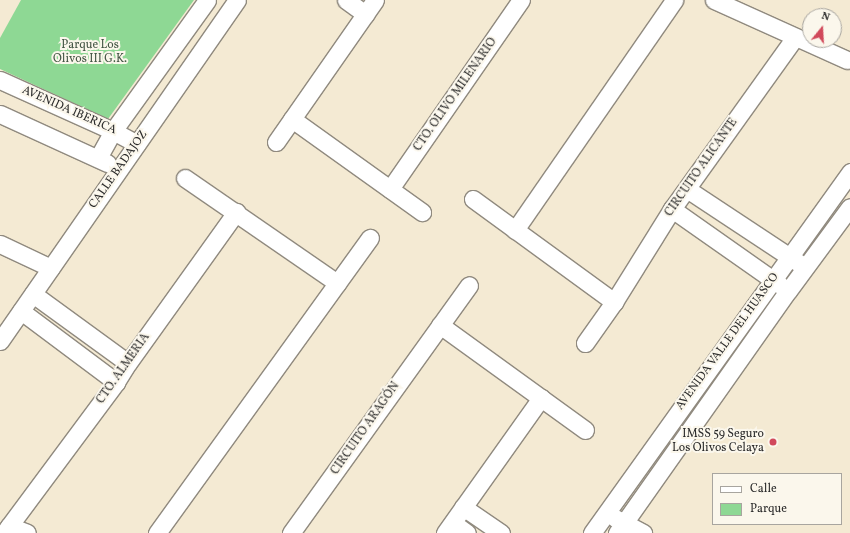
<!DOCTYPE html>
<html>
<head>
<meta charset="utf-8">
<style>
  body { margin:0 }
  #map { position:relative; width:850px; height:533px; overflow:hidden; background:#f4ead3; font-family:Vollkorn,serif }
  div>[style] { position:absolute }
  .green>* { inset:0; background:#8ed894 }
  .roads { filter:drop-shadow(1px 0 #908a7f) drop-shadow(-1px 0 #908a7f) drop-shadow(0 1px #908a7f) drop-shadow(0 -1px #908a7f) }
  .minor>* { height:17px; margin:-8.5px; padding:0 8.5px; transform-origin:8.5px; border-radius:8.5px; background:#fff }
  .dots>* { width:11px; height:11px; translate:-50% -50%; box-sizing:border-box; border:2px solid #fbf7ec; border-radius:50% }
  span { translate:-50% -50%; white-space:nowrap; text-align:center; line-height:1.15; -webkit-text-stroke:4px #fbf7ec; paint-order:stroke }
  .park-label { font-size:12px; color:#445645 }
  .street-label { font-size:12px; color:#2b2b2b }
  .poi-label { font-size:12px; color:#2b2b2b }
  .right { translate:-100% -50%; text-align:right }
  .legend { position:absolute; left:712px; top:473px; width:130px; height:52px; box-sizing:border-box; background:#fbf7ec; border:1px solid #a8a59f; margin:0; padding:5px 7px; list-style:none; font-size:12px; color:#2b2b2b }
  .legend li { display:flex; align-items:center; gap:8px; height:20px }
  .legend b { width:20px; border:1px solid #a8a59f }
  .north { position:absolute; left:802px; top:8px; width:40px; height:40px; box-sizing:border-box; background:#fbf7ec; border:1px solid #a8a59f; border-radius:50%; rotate:18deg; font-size:11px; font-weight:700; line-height:16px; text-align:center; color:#2b2b2b }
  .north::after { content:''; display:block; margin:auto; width:14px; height:18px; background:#d1495b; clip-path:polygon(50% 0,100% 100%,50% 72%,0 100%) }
</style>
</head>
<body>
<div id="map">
  <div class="green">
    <div style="clip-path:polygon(21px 0,194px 0,108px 119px,0 69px,0 38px)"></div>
  </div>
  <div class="roads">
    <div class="minor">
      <div style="left:346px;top:0;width:24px;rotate:36deg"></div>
      <div style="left:714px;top:0;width:146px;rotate:24.3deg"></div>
      <div style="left:0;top:80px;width:124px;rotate:24.3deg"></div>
      <div style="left:113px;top:131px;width:27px;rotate:28deg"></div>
      <div style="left:0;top:114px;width:118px;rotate:24.6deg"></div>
      <div style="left:292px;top:119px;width:160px;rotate:35.6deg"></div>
      <div style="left:276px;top:142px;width:173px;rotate:-55.1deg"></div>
      <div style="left:98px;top:158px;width:31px;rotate:-61deg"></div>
      <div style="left:113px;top:131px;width:161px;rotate:-54.3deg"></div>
      <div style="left:185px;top:178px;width:185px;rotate:34.6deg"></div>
      <div style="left:390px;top:189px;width:230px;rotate:-55.3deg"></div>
      <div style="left:687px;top:189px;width:134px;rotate:33.5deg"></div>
      <div style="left:473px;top:199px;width:175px;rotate:36.1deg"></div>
      <div style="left:672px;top:209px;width:132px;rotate:35.1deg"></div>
      <div style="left:515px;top:230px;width:280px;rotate:-55.3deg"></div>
      <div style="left:0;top:244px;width:56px;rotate:25.2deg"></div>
      <div style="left:33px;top:294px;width:117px;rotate:36deg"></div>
      <div style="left:21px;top:311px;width:119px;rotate:36.8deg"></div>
      <div style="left:440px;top:325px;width:179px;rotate:35.9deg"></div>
      <div style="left:0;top:341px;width:415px;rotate:-55.2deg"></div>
      <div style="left:585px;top:343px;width:50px;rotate:-54.7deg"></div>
      <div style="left:614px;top:302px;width:110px;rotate:-58.1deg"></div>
      <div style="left:672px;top:209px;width:211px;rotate:-54.4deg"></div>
      <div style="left:463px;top:507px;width:46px;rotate:34.4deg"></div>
      <div style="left:615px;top:518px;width:32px;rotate:28deg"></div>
      <div style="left:453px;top:523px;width:17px;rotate:36deg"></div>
      <div style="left:9px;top:526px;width:19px;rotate:21deg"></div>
      <div style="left:4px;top:533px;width:188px;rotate:-53.4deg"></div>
      <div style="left:116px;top:382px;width:22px;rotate:-58deg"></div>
      <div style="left:128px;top:363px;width:186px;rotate:-54.4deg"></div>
      <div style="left:157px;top:533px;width:364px;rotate:-54.2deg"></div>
      <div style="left:291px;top:533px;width:305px;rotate:-54.3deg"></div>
      <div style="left:445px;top:533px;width:166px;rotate:-54.6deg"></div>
      <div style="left:592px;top:533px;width:444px;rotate:-54.4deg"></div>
      <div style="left:617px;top:533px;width:296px;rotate:-54.8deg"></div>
      <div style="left:788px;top:291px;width:104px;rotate:-53.6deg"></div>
    </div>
  </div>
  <div class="dots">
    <div style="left:773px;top:442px;background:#d1495b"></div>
  </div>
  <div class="park-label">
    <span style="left:90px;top:53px">Parque Los<br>Olivos III G.K.</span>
  </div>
  <div class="street-label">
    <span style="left:456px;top:95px;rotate:-55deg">CTO. OLIVO MILENARIO</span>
    <span style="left:69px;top:111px;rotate:24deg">AVENIDA IBERICA</span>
    <span style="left:702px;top:168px;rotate:-55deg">CIRCUITO ALICANTE</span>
    <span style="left:119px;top:170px;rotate:-55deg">CALLE BADAJOZ</span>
    <span style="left:728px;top:342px;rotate:-54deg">AVENIDA VALLE DEL HUASCO</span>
    <span style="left:124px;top:369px;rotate:-55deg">CTO. ALMERIA</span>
    <span style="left:366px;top:429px;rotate:-55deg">CIRCUITO ARAGÓN</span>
  </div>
  <div class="poi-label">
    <span class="right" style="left:764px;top:442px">IMSS 59 Seguro<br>Los Olivos Celaya</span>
  </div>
  <ul class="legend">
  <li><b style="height:5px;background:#fff"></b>Calle</li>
  <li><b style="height:11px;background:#8ed894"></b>Parque</li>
  </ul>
  <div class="north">N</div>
</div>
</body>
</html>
